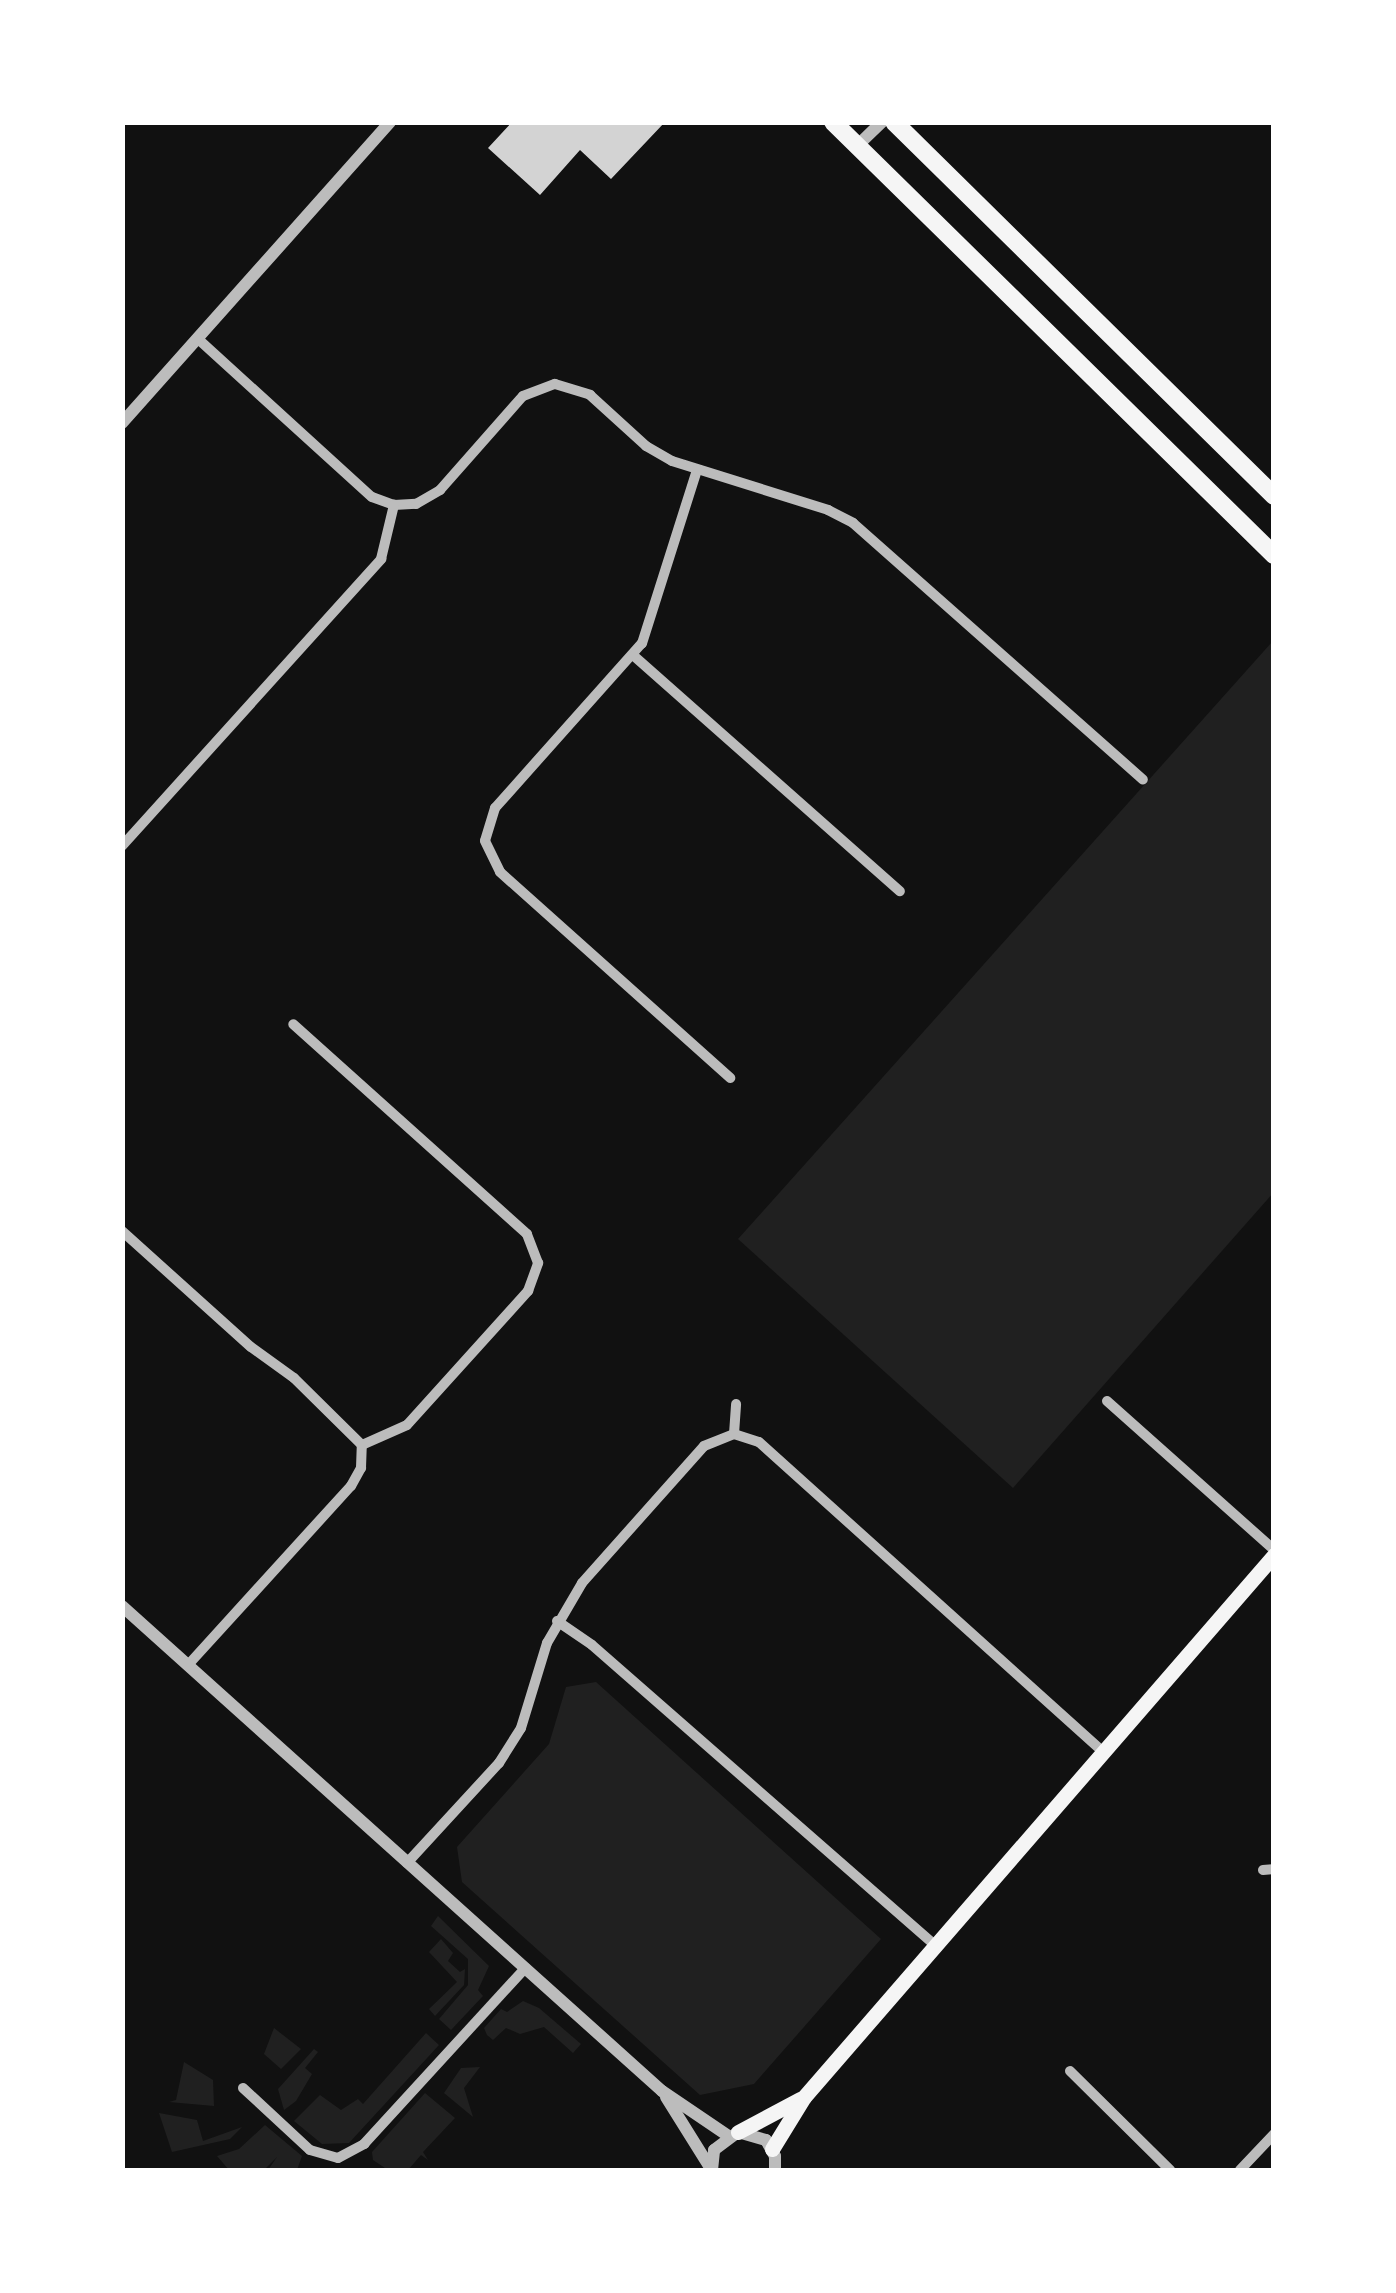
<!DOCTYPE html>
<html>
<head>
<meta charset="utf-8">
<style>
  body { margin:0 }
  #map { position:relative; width:1396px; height:2293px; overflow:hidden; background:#111; font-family:"Fira Sans Condensed",sans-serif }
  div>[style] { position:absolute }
  .green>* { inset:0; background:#202020 }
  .building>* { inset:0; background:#d3d3d3 }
  .minor>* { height:10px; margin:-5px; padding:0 5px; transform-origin:5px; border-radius:5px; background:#bcbcbc }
  .tertiary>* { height:12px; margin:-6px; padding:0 6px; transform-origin:6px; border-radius:6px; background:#bcbcbc }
  .secondary>* { height:15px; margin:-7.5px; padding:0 7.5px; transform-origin:7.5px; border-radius:7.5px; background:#f5f5f5 }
  .primary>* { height:18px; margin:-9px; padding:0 9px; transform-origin:9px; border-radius:9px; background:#f5f5f5 }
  span { translate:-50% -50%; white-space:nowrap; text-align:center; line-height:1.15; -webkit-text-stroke:8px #fff; paint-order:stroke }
  .frame { position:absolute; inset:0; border:125px solid #fff; pointer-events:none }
</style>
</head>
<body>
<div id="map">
  <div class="green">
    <div style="clip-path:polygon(1273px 641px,1273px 1193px,1013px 1488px,738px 1239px)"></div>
    <div style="clip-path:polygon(596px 1682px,881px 1939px,754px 2084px,700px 2095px,462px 1882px,457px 1847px,549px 1744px,566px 1687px)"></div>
    <div style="clip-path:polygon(438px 1916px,489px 1966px,478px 1990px,483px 1996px,451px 2030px,439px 2019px,468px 1985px,468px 1959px,431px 1926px)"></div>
    <div style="clip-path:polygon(441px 1939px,453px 1953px,448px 1961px,460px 1972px,465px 1969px,464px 1985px,435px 2016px,429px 2009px,457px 1982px,429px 1952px)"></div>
    <div style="clip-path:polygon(523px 2001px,539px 2008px,581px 2044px,573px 2053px,544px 2027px,520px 2034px,506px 2028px,493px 2040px,487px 2035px,484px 2028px,501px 2009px,507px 2012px)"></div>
    <div style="clip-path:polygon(274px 2028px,301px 2049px,281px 2069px,264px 2054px)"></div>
    <div style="clip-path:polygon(426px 2033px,439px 2045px,349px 2143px,322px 2144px,294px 2121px,320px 2095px,341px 2110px,358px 2099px,363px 2104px)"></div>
    <div style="clip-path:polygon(314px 2049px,318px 2052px,305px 2068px,312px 2074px,296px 2101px,284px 2110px,278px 2089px)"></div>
    <div style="clip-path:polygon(184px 2062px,213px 2080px,214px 2106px,169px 2102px,176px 2100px)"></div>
    <div style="clip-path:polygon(480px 2067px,464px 2088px,473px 2117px,444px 2093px,461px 2068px)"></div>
    <div style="clip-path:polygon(425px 2093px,455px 2118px,423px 2152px,428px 2160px,421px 2155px,408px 2170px,388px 2170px,373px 2160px,372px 2152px)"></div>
    <div style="clip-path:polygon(159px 2113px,197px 2120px,203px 2141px,242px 2127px,230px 2139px,172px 2152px)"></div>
    <div style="clip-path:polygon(265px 2125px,302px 2156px,297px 2170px,268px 2170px,277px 2157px,264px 2170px,229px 2170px,217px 2156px,239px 2149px)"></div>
  </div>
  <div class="building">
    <div style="clip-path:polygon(512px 122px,665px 122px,611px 179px,580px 150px,540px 195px,488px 148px)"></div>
  </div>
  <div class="minor">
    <div style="left:197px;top:338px;width:236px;rotate:42.3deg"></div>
    <div style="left:372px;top:497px;width:23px;rotate:20deg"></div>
    <div style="left:394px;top:505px;width:22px;rotate:-3deg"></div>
    <div style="left:416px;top:504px;width:28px;rotate:-30deg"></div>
    <div style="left:440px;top:490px;width:125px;rotate:-48.6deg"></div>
    <div style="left:523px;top:396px;width:34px;rotate:-21deg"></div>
    <div style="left:555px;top:384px;width:37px;rotate:17deg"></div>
    <div style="left:590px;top:395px;width:76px;rotate:42.3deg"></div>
    <div style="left:646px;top:446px;width:30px;rotate:30deg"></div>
    <div style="left:672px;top:461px;width:164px;rotate:17.4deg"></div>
    <div style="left:828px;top:510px;width:28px;rotate:27deg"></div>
    <div style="left:853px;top:523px;width:387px;rotate:41.5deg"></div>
    <div style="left:697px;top:470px;width:182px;rotate:107.6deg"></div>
    <div style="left:642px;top:643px;width:221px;rotate:131.7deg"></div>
    <div style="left:495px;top:808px;width:34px;rotate:107deg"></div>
    <div style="left:485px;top:841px;width:34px;rotate:64deg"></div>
    <div style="left:500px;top:872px;width:309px;rotate:41.8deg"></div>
    <div style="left:634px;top:656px;width:355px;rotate:41.5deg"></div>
    <div style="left:122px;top:846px;width:387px;rotate:-47.9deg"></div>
    <div style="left:381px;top:559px;width:56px;rotate:-76.5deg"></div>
    <div style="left:122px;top:1231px;width:173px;rotate:42deg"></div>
    <div style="left:251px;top:1347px;width:53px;rotate:35.8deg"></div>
    <div style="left:294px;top:1378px;width:95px;rotate:44.6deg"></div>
    <div style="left:1107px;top:1401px;width:224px;rotate:41.7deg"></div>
    <div style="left:734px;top:1434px;width:30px;rotate:-86deg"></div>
    <div style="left:557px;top:1621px;width:42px;rotate:34.4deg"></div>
    <div style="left:592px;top:1645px;width:459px;rotate:41.2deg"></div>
    <div style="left:188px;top:1665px;width:242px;rotate:-47.7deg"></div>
    <div style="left:351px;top:1486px;width:21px;rotate:-61deg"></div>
    <div style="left:361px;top:1468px;width:23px;rotate:-88deg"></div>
    <div style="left:362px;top:1445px;width:49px;rotate:-24deg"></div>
    <div style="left:407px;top:1425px;width:181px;rotate:-47.9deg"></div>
    <div style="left:528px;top:1291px;width:30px;rotate:-70deg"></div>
    <div style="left:538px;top:1263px;width:31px;rotate:-111deg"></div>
    <div style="left:527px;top:1234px;width:314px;rotate:-138.1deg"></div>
    <div style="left:407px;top:1863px;width:136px;rotate:-47.4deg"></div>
    <div style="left:499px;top:1763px;width:41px;rotate:-57.8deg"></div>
    <div style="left:521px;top:1728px;width:89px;rotate:-73deg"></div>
    <div style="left:547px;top:1643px;width:69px;rotate:-59.7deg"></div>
    <div style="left:582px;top:1583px;width:183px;rotate:-48.3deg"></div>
    <div style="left:704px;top:1446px;width:32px;rotate:-22deg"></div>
    <div style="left:734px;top:1434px;width:26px;rotate:18deg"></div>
    <div style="left:759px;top:1442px;width:464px;rotate:42deg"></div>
    <div style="left:1263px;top:1870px;width:11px;rotate:-5deg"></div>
    <div style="left:1070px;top:2071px;width:141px;rotate:44.7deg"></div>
    <div style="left:243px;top:2088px;width:91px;rotate:42.8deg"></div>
    <div style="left:310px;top:2150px;width:29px;rotate:16deg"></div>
    <div style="left:338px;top:2158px;width:30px;rotate:-28deg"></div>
    <div style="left:364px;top:2144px;width:239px;rotate:-47.5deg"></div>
    <div style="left:1240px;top:2170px;width:50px;rotate:-46.6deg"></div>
  </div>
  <div class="tertiary">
    <div style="left:857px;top:146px;width:35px;rotate:-44deg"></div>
    <div style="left:122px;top:423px;width:403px;rotate:-48.3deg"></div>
    <div style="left:122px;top:1606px;width:726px;rotate:41.93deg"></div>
    <div style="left:662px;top:2091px;width:78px;rotate:34.1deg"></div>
    <div style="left:666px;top:2097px;width:85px;rotate:58deg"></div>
    <div style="left:712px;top:2170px;width:20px;rotate:-84deg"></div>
    <div style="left:714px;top:2150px;width:30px;rotate:-37deg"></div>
    <div style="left:738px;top:2132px;width:29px;rotate:16deg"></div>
    <div style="left:766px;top:2140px;width:18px;rotate:61deg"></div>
    <div style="left:775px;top:2156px;width:14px;rotate:90deg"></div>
  </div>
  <div class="secondary">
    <div style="left:738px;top:2132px;width:70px;rotate:-28deg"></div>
    <div style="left:772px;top:2149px;width:61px;rotate:-58.4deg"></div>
    <div style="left:804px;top:2097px;width:717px;rotate:-49.07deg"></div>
  </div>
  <div class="primary">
    <div style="left:833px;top:122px;width:618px;rotate:44.48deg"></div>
    <div style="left:894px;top:122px;width:533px;rotate:44.54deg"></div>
  </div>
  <div class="frame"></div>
</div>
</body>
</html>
